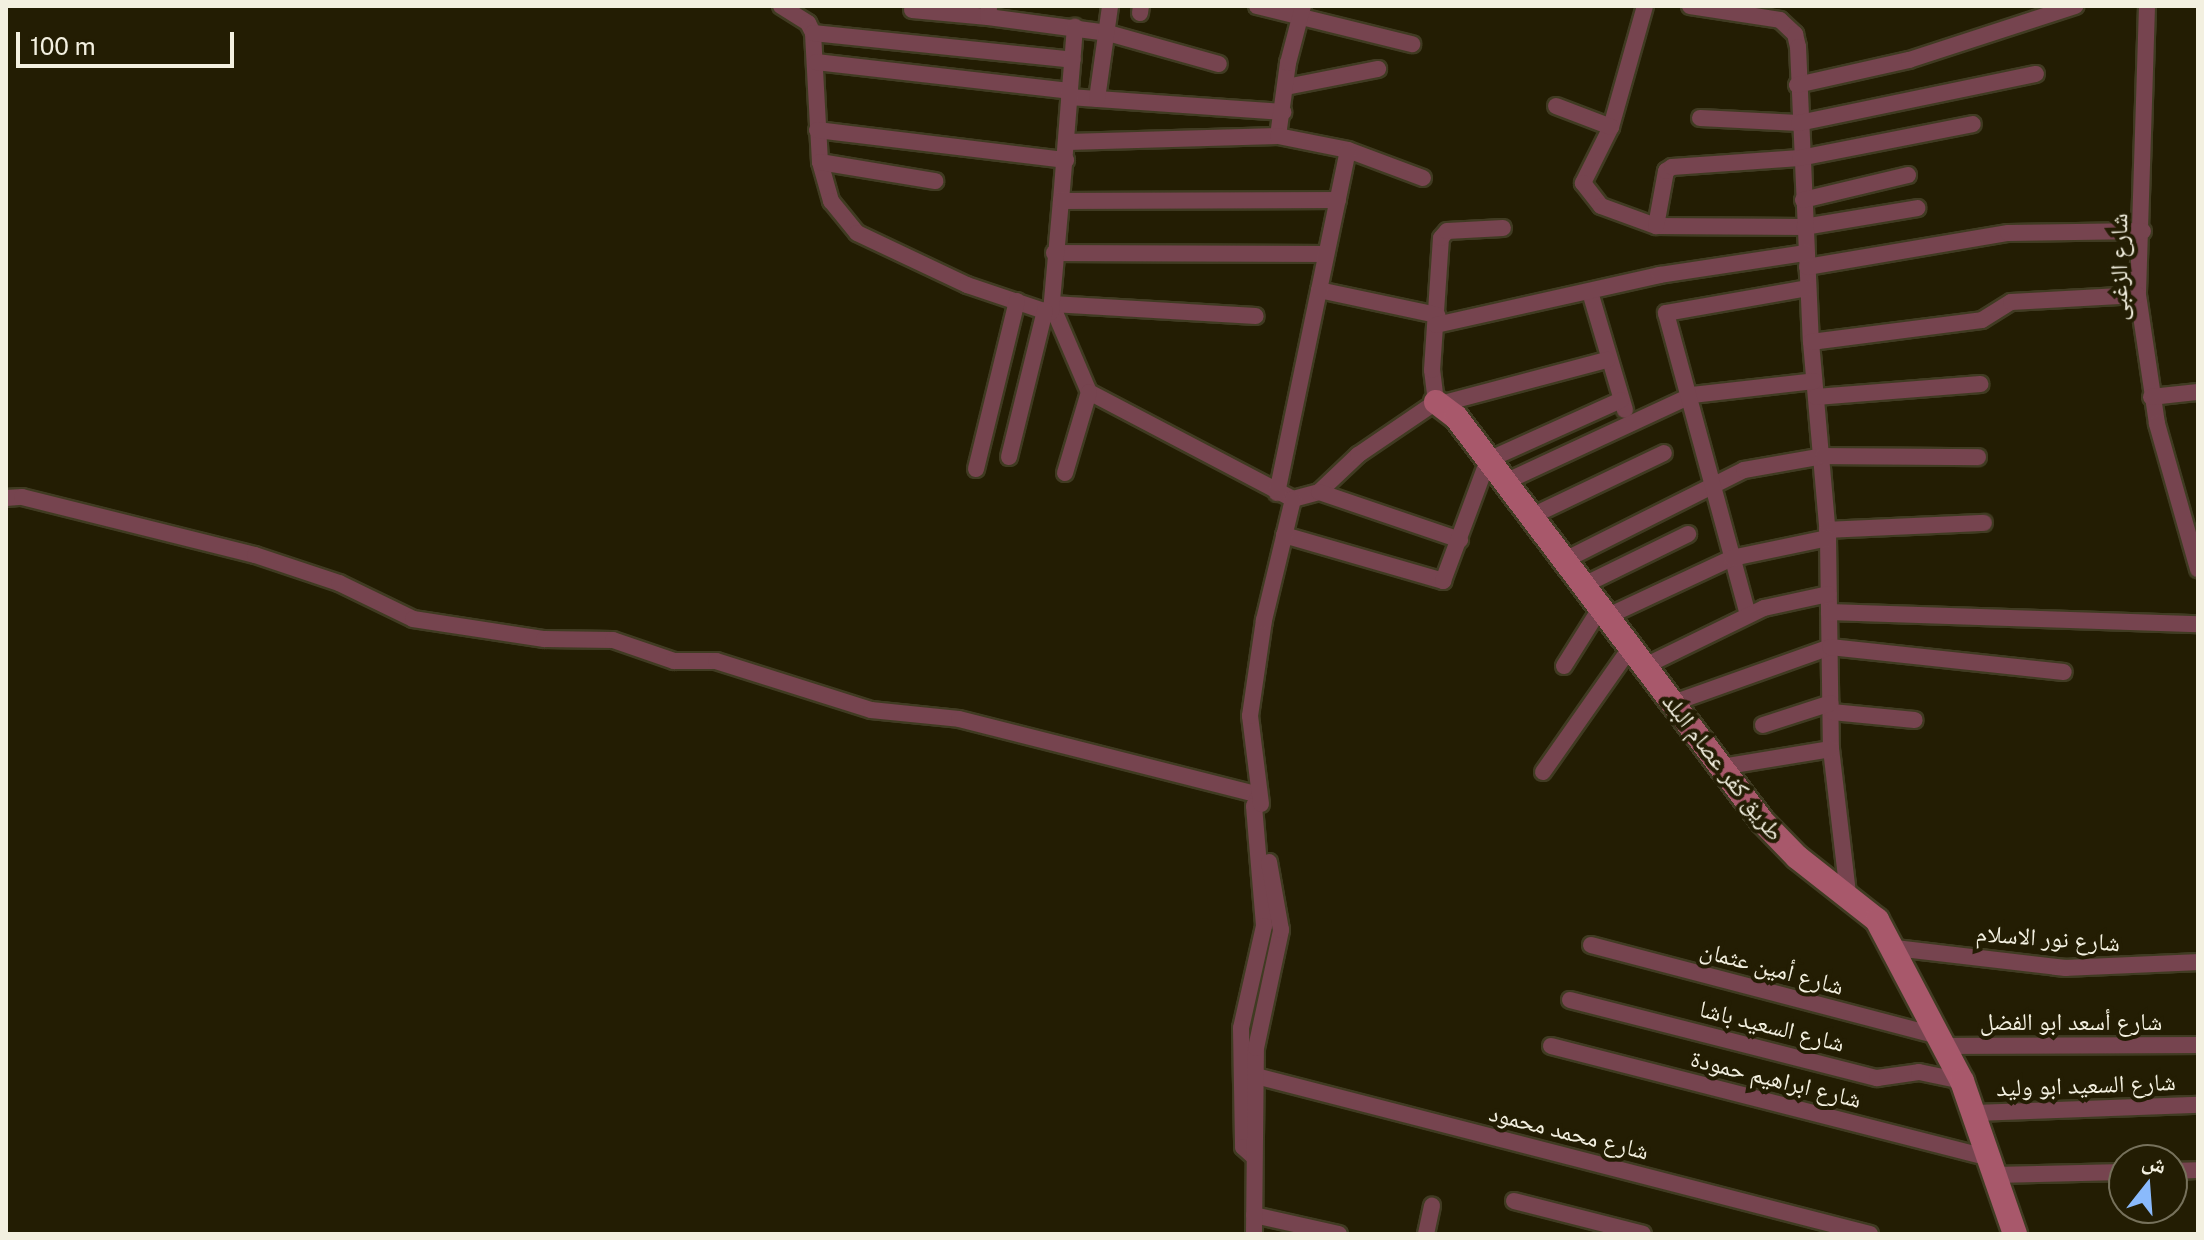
<!DOCTYPE html>
<html>
<head>
<meta charset="utf-8">
<style>
  body { margin:0 }
  #map { position:relative; width:2204px; height:1240px; overflow:hidden; background:#231d03; font-family:"Public Sans","Noto Naskh Arabic",sans-serif }
  div>[style] { position:absolute }
  .roads { filter:drop-shadow(2px 0 #403b22) drop-shadow(-2px 0 #403b22) drop-shadow(0 2px #403b22) drop-shadow(0 -2px #403b22) }
  .street>* { height:16px; margin:-8px; padding:0 8px; transform-origin:8px; border-radius:8px; background:#76444f }
  .secondary>* { height:24px; margin:-12px; padding:0 12px; transform-origin:12px; border-radius:12px; background:#a8586b }
  span { translate:-50% -50%; white-space:nowrap; text-align:center; line-height:1.15; -webkit-text-stroke:8px #231d03; paint-order:stroke }
  .street-label { font-size:24px; color:#f3f0e0 }
  .frame { position:absolute; inset:0; border:8px solid #f3f0e0; pointer-events:none }
  .north { position:absolute; left:2108px; top:1144px; width:80px; height:80px; box-sizing:border-box; background:#231d03; border:2px solid #76715b; border-radius:50%; rotate:17deg; font-size:22px; font-weight:700; line-height:32px; text-align:center; color:#f3f0e0 }
  .north::after { content:''; display:block; margin:auto; width:28px; height:36px; background:#8abafc; clip-path:polygon(50% 0,100% 100%,50% 72%,0 100%) }
  .scale { position:absolute; left:16px; top:32px; width:218px; height:36px; box-sizing:border-box; border:4px solid #f3f0e0; border-top:0; padding-left:10px; font-size:24px; line-height:28px; white-space:nowrap; color:#f3f0e0; -webkit-text-stroke:6px #231d03; paint-order:stroke }
</style>
</head>
<body>
<div id="map">
  <div class="roads">
    <div class="street">
      <div style="left:781px;top:6px;width:32px;rotate:32deg"></div>
      <div style="left:808px;top:23px;width:11px;rotate:63deg"></div>
      <div style="left:813px;top:33px;width:129px;rotate:86.9deg"></div>
      <div style="left:820px;top:162px;width:41px;rotate:74.2deg"></div>
      <div style="left:831px;top:201px;width:41px;rotate:50.9deg"></div>
      <div style="left:857px;top:233px;width:122px;rotate:25.3deg"></div>
      <div style="left:967px;top:285px;width:94px;rotate:18.6deg"></div>
      <div style="left:1056px;top:315px;width:84px;rotate:66.8deg"></div>
      <div style="left:1089px;top:392px;width:230px;rotate:27.7deg"></div>
      <div style="left:1293px;top:499px;width:27px;rotate:-15deg"></div>
      <div style="left:1319px;top:492px;width:54px;rotate:-43.5deg"></div>
      <div style="left:1358px;top:455px;width:94px;rotate:-34.2deg"></div>
      <div style="left:1436px;top:402px;width:32px;rotate:-97deg"></div>
      <div style="left:1432px;top:370px;width:132px;rotate:-86.1deg"></div>
      <div style="left:1441px;top:238px;width:9px;rotate:-49deg"></div>
      <div style="left:1447px;top:231px;width:56px;rotate:-3.1deg"></div>
      <div style="left:1257px;top:6px;width:160px;rotate:13.8deg"></div>
      <div style="left:1645px;top:6px;width:126px;rotate:105.7deg"></div>
      <div style="left:1611px;top:127px;width:63px;rotate:116.6deg"></div>
      <div style="left:1583px;top:183px;width:29px;rotate:52deg"></div>
      <div style="left:1601px;top:206px;width:59px;rotate:20deg"></div>
      <div style="left:1656px;top:226px;width:148px;rotate:0.4deg"></div>
      <div style="left:1804px;top:227px;width:115px;rotate:-9.5deg"></div>
      <div style="left:1690px;top:6px;width:91px;rotate:8.8deg"></div>
      <div style="left:1780px;top:20px;width:21px;rotate:43deg"></div>
      <div style="left:1795px;top:34px;width:13px;rotate:77deg"></div>
      <div style="left:1798px;top:47px;width:295px;rotate:87.5deg"></div>
      <div style="left:1811px;top:342px;width:197px;rotate:85deg"></div>
      <div style="left:1828px;top:538px;width:211px;rotate:89.2deg"></div>
      <div style="left:1831px;top:749px;width:146px;rotate:83.3deg"></div>
      <div style="left:2147px;top:6px;width:289px;rotate:91.8deg"></div>
      <div style="left:2138px;top:295px;width:130px;rotate:81.6deg"></div>
      <div style="left:2157px;top:424px;width:151px;rotate:74.2deg"></div>
      <div style="left:912px;top:10px;width:76px;rotate:5.3deg"></div>
      <div style="left:988px;top:17px;width:10px;rotate:-84deg"></div>
      <div style="left:1140px;top:13px;width:7px;rotate:-82deg"></div>
      <div style="left:988px;top:17px;width:121px;rotate:7.6deg"></div>
      <div style="left:1108px;top:33px;width:115px;rotate:15.6deg"></div>
      <div style="left:813px;top:33px;width:261px;rotate:5.9deg"></div>
      <div style="left:816px;top:62px;width:255px;rotate:6.5deg"></div>
      <div style="left:1797px;top:85px;width:115px;rotate:-12.6deg"></div>
      <div style="left:1909px;top:60px;width:175px;rotate:-18deg"></div>
      <div style="left:1286px;top:87px;width:94px;rotate:-11.1deg"></div>
      <div style="left:1069px;top:97px;width:215px;rotate:4deg"></div>
      <div style="left:1097px;top:99px;width:94px;rotate:-82deg"></div>
      <div style="left:1556px;top:106px;width:59px;rotate:20.9deg"></div>
      <div style="left:1700px;top:118px;width:99px;rotate:2.9deg"></div>
      <div style="left:1799px;top:123px;width:242px;rotate:-11.7deg"></div>
      <div style="left:817px;top:130px;width:251px;rotate:6.9deg"></div>
      <div style="left:1278px;top:136px;width:74px;rotate:-82.2deg"></div>
      <div style="left:1288px;top:63px;width:59px;rotate:-75.3deg"></div>
      <div style="left:1067px;top:142px;width:211px;rotate:-1.6deg"></div>
      <div style="left:1278px;top:136px;width:71px;rotate:11.3deg"></div>
      <div style="left:1348px;top:150px;width:80px;rotate:20.5deg"></div>
      <div style="left:820px;top:162px;width:117px;rotate:9.4deg"></div>
      <div style="left:1803px;top:200px;width:108px;rotate:-13.4deg"></div>
      <div style="left:1061px;top:201px;width:175px;rotate:-85.4deg"></div>
      <div style="left:1656px;top:226px;width:56px;rotate:-79.7deg"></div>
      <div style="left:1666px;top:171px;width:7px;rotate:-34deg"></div>
      <div style="left:1672px;top:167px;width:128px;rotate:-4deg"></div>
      <div style="left:1800px;top:158px;width:176px;rotate:-11.1deg"></div>
      <div style="left:1054px;top:253px;width:271px;rotate:0.2deg"></div>
      <div style="left:1807px;top:267px;width:204px;rotate:-9.6deg"></div>
      <div style="left:2008px;top:233px;width:135px;rotate:-0.8deg"></div>
      <div style="left:1319px;top:290px;width:121px;rotate:12deg"></div>
      <div style="left:1590px;top:292px;width:123px;rotate:73.5deg"></div>
      <div style="left:1052px;top:304px;width:204px;rotate:3.4deg"></div>
      <div style="left:1051px;top:312px;width:111px;rotate:-84.9deg"></div>
      <div style="left:1061px;top:201px;width:277px;rotate:-0.2deg"></div>
      <div style="left:1436px;top:325px;width:230px;rotate:-12.6deg"></div>
      <div style="left:1660px;top:275px;width:148px;rotate:-8.6deg"></div>
      <div style="left:1811px;top:342px;width:172px;rotate:-7.3deg"></div>
      <div style="left:1982px;top:320px;width:34px;rotate:-32deg"></div>
      <div style="left:2011px;top:302px;width:127px;rotate:-3.2deg"></div>
      <div style="left:1816px;top:397px;width:165px;rotate:-4.5deg"></div>
      <div style="left:2151px;top:397px;width:47px;rotate:-6.1deg"></div>
      <div style="left:1444px;top:403px;width:169px;rotate:-14.8deg"></div>
      <div style="left:1009px;top:457px;width:151px;rotate:-76.2deg"></div>
      <div style="left:976px;top:469px;width:173px;rotate:-76.3deg"></div>
      <div style="left:1065px;top:473px;width:84px;rotate:-73.5deg"></div>
      <div style="left:1505px;top:482px;width:206px;rotate:-24.9deg"></div>
      <div style="left:1692px;top:395px;width:123px;rotate:-6.5deg"></div>
      <div style="left:1319px;top:492px;width:149px;rotate:18.8deg"></div>
      <div style="left:1277px;top:493px;width:350px;rotate:-78.3deg"></div>
      <div style="left:6px;top:498px;width:16px;rotate:-4deg"></div>
      <div style="left:22px;top:497px;width:240px;rotate:14deg"></div>
      <div style="left:255px;top:555px;width:89px;rotate:18.4deg"></div>
      <div style="left:339px;top:583px;width:82px;rotate:25.9deg"></div>
      <div style="left:413px;top:619px;width:133px;rotate:8.7deg"></div>
      <div style="left:544px;top:639px;width:69px;rotate:0.8deg"></div>
      <div style="left:613px;top:640px;width:65px;rotate:19deg"></div>
      <div style="left:674px;top:661px;width:42px"></div>
      <div style="left:716px;top:661px;width:163px;rotate:17.5deg"></div>
      <div style="left:871px;top:710px;width:88px;rotate:5.8deg"></div>
      <div style="left:959px;top:719px;width:309px;rotate:14.2deg"></div>
      <div style="left:1259px;top:795px;width:12px;rotate:114deg"></div>
      <div style="left:1254px;top:806px;width:120px;rotate:85.2deg"></div>
      <div style="left:1264px;top:926px;width:105px;rotate:102.7deg"></div>
      <div style="left:1241px;top:1028px;width:119px;rotate:89deg"></div>
      <div style="left:1243px;top:1147px;width:15px;rotate:42deg"></div>
      <div style="left:1532px;top:516px;width:146px;rotate:-25.5deg"></div>
      <div style="left:1827px;top:530px;width:157px;rotate:-2.6deg"></div>
      <div style="left:1284px;top:535px;width:166px;rotate:16.1deg"></div>
      <div style="left:1443px;top:581px;width:129px;rotate:-69.6deg"></div>
      <div style="left:1488px;top:460px;width:146px;rotate:-24.3deg"></div>
      <div style="left:1565px;top:560px;width:200px;rotate:-26.7deg"></div>
      <div style="left:1744px;top:470px;width:80px;rotate:-10deg"></div>
      <div style="left:1823px;top:456px;width:155px;rotate:0.4deg"></div>
      <div style="left:1584px;top:585px;width:116px;rotate:-26.1deg"></div>
      <div style="left:1829px;top:612px;width:369px;rotate:1.9deg"></div>
      <div style="left:1748px;top:615px;width:313px;rotate:-105.2deg"></div>
      <div style="left:1666px;top:313px;width:144px;rotate:-10deg"></div>
      <div style="left:1608px;top:616px;width:137px;rotate:-25.1deg"></div>
      <div style="left:1732px;top:558px;width:98px;rotate:-11.8deg"></div>
      <div style="left:1564px;top:666px;width:70px;rotate:-57.9deg"></div>
      <div style="left:1645px;top:666px;width:132px;rotate:-26deg"></div>
      <div style="left:1764px;top:608px;width:66px;rotate:-12.2deg"></div>
      <div style="left:1673px;top:703px;width:167px;rotate:-19.6deg"></div>
      <div style="left:1830px;top:647px;width:235px;rotate:6.1deg"></div>
      <div style="left:1832px;top:712px;width:83px;rotate:5.5deg"></div>
      <div style="left:1763px;top:725px;width:71px;rotate:-17.9deg"></div>
      <div style="left:1721px;top:767px;width:111px;rotate:-9.3deg"></div>
      <div style="left:1543px;top:772px;width:153px;rotate:-54.9deg"></div>
      <div style="left:1261px;top:804px;width:89px;rotate:-97.1deg"></div>
      <div style="left:1250px;top:716px;width:97px;rotate:-81.7deg"></div>
      <div style="left:1264px;top:620px;width:124px;rotate:-76.5deg"></div>
      <div style="left:1591px;top:945px;width:362px;rotate:14.7deg"></div>
      <div style="left:1895px;top:948px;width:172px;rotate:6.7deg"></div>
      <div style="left:2066px;top:968px;width:132px;rotate:-2.6deg"></div>
      <div style="left:1570px;top:1000px;width:317px;rotate:14.3deg"></div>
      <div style="left:1877px;top:1078px;width:42px;rotate:-8.1deg"></div>
      <div style="left:1919px;top:1072px;width:44px;rotate:11.8deg"></div>
      <div style="left:1551px;top:1046px;width:453px;rotate:14.3deg"></div>
      <div style="left:1945px;top:1046px;width:253px;rotate:-0.2deg"></div>
      <div style="left:1256px;top:1076px;width:634px;rotate:14.43deg"></div>
      <div style="left:1976px;top:1113px;width:222px;rotate:-2.1deg"></div>
      <div style="left:2172px;top:1171px;width:25px;rotate:-2deg"></div>
      <div style="left:1995px;top:1175px;width:129px;rotate:-1.3deg"></div>
      <div style="left:1514px;top:1201px;width:133px;rotate:14.3deg"></div>
      <div style="left:1254px;top:1215px;width:87px;rotate:12.6deg"></div>
      <div style="left:1254px;top:1234px;width:186px;rotate:-89.4deg"></div>
      <div style="left:1256px;top:1048px;width:121px;rotate:-78deg"></div>
      <div style="left:1281px;top:930px;width:69px;rotate:-100deg"></div>
      <div style="left:1426px;top:1234px;width:29px;rotate:-78deg"></div>
    </div>
    <div class="secondary">
      <div style="left:1436px;top:402px;width:25px;rotate:37deg"></div>
      <div style="left:1456px;top:417px;width:507px;rotate:52.86deg"></div>
      <div style="left:1762px;top:821px;width:50px;rotate:45.8deg"></div>
      <div style="left:1797px;top:857px;width:102px;rotate:38.2deg"></div>
      <div style="left:1877px;top:920px;width:182px;rotate:62.2deg"></div>
      <div style="left:1962px;top:1081px;width:162px;rotate:70.9deg"></div>
    </div>
  </div>
  <div class="street-label">
    <span style="left:2119px;top:267px;rotate:-90deg">شارع الزغبى</span>
    <span style="left:1723px;top:767px;rotate:52deg">طريق كفر عصام البلد</span>
    <span style="left:2048px;top:938px;rotate:4deg">شارع نور الاسلام</span>
    <span style="left:1772px;top:968px;rotate:15deg">شارع أمين عثمان</span>
    <span style="left:2071px;top:1022px">شارع أسعد ابو الفضل</span>
    <span style="left:1772px;top:1026px;rotate:14deg">شارع السعيد باشا</span>
    <span style="left:1776px;top:1079px;rotate:14deg">شارع ابراهيم حمودة</span>
    <span style="left:2086px;top:1085px;rotate:-2deg">شارع السعيد ابو وليد</span>
    <span style="left:1569px;top:1132px;rotate:14deg">شارع محمد محمود</span>
  </div>
  <div class="frame"></div>
  <div class="north">ش</div>
  <div class="scale">100 m</div>
</div>
</body>
</html>
